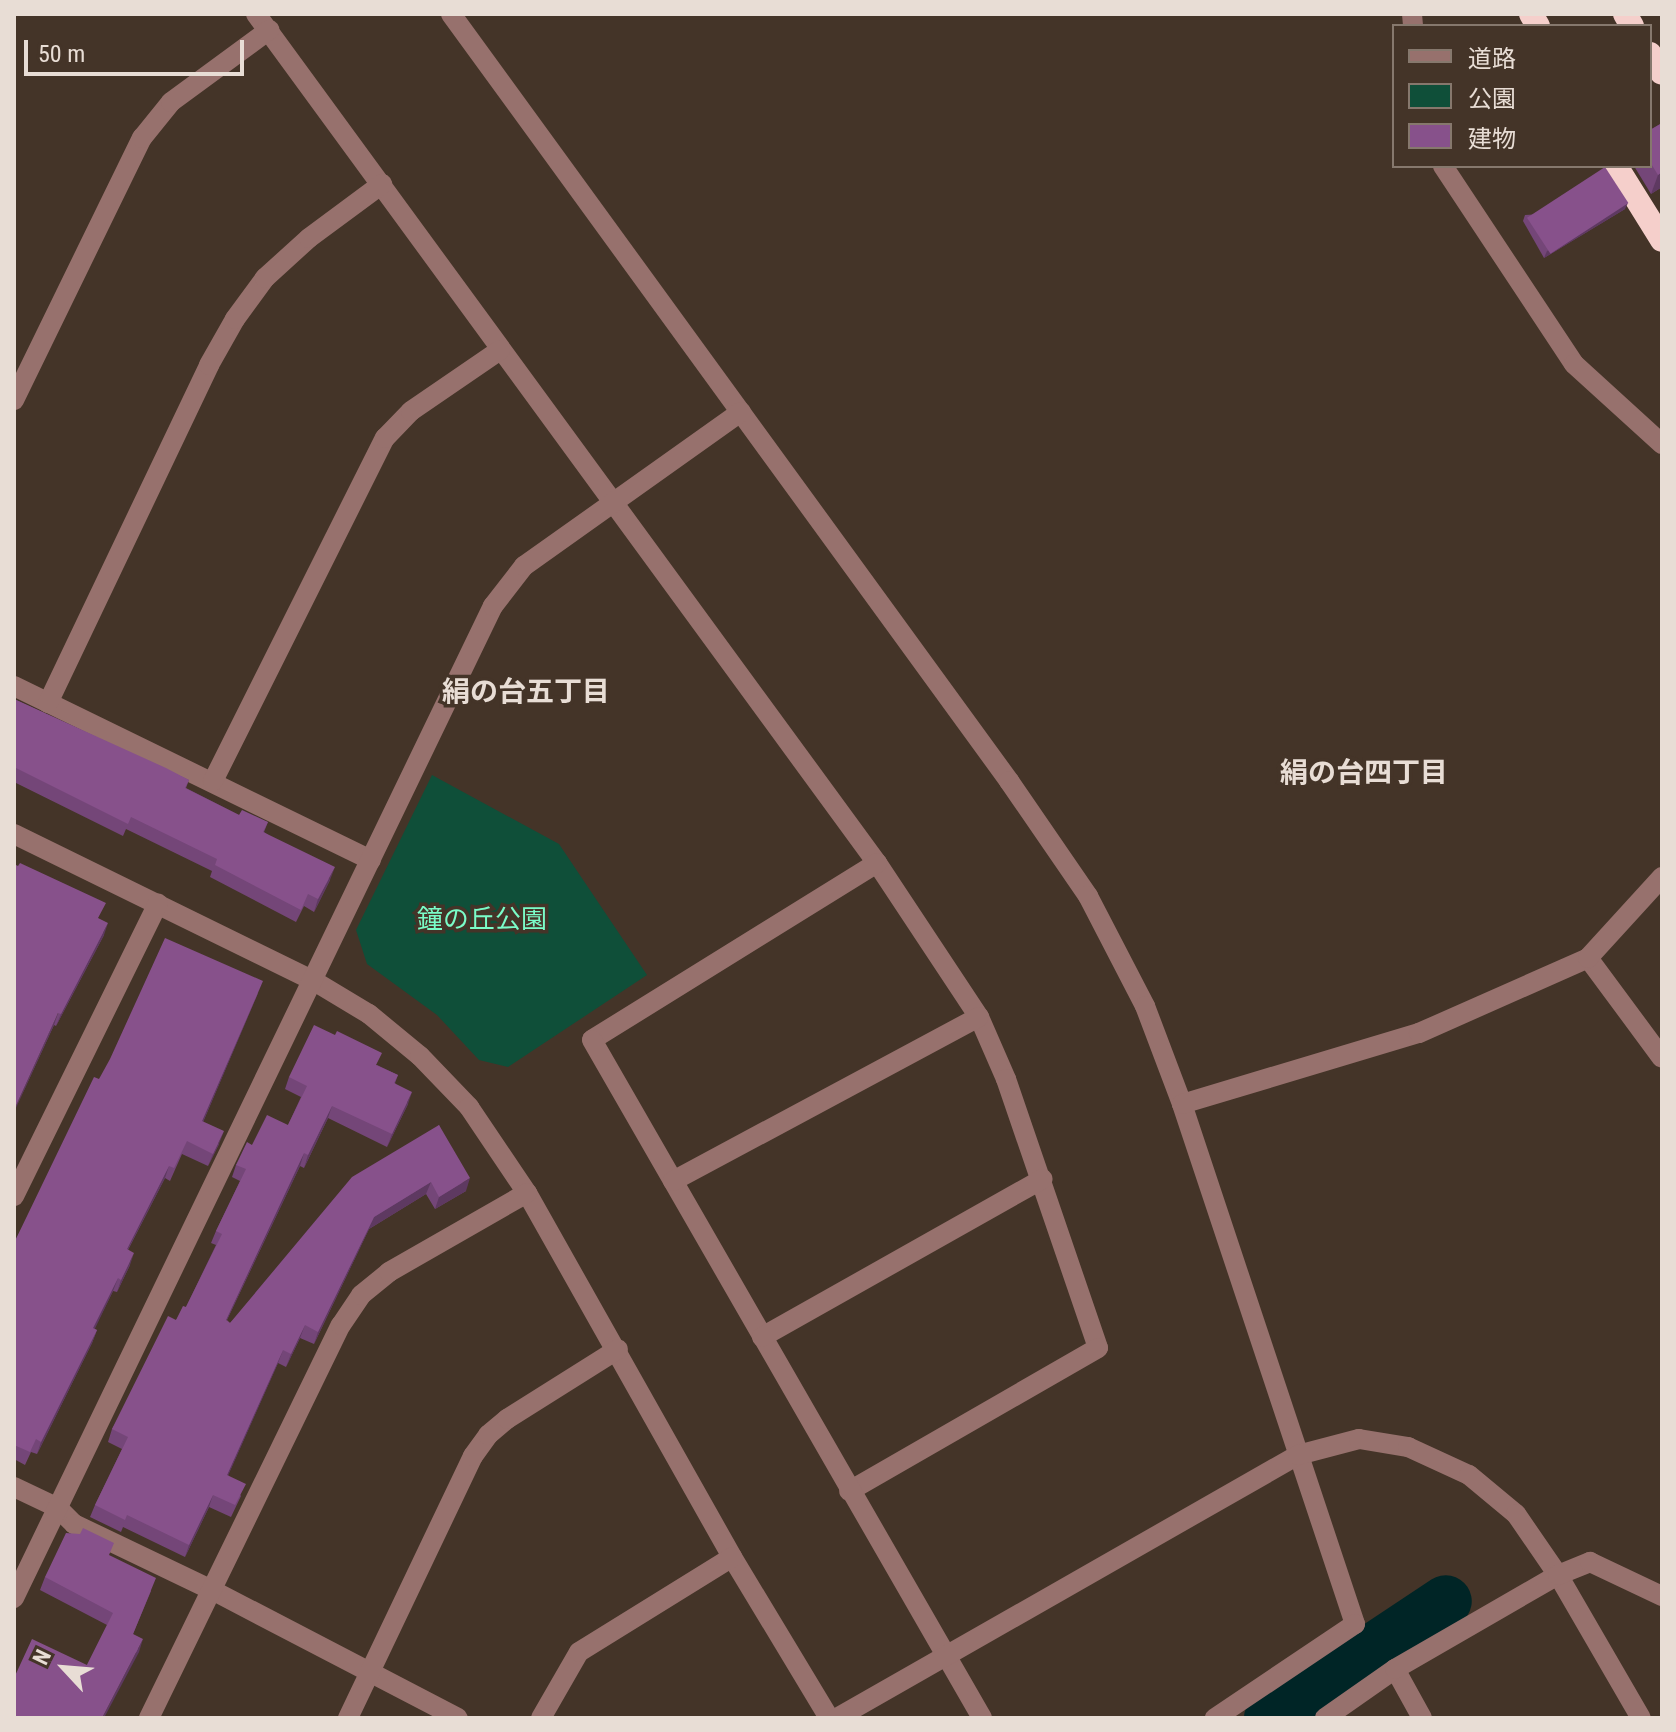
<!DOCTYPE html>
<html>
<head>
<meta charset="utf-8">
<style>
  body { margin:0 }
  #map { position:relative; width:1676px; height:1732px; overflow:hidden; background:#443428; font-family:"Roboto Condensed","Noto Sans JP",sans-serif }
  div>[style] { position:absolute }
  .green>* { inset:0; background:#0f4f39 }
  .river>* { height:52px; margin:-26px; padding:0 26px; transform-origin:26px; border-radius:26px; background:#002526 }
  .minor>* { height:20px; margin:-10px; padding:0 10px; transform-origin:10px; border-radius:10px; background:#97716d }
  .highway>* { height:24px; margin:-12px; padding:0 12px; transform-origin:12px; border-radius:12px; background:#f5cfcb }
  .wall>* { inset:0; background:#744678 }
  .shaded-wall>* { inset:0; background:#5e3961 }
  .building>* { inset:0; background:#87518b; transform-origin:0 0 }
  span { translate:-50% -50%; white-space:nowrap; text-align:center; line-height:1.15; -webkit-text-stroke:7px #443428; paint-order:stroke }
  .park-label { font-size:26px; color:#7afcc8 }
  .neighbourhood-label { font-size:28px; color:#e8ddd5; font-weight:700 }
  .frame { position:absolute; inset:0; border:16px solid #e8ddd5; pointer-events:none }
  .legend { position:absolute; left:1392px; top:24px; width:260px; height:144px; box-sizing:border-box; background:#443428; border:2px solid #86786d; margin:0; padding:10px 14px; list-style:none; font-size:24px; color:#e8ddd5 }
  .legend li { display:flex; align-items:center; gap:16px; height:40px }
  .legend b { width:40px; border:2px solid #86786d }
  .north { position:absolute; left:24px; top:1628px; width:80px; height:80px; -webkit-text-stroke:6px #443428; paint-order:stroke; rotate:296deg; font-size:22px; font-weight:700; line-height:32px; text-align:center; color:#e8ddd5 }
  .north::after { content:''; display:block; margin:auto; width:28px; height:36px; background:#e8ddd5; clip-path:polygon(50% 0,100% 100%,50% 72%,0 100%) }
  .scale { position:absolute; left:24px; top:40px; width:220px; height:36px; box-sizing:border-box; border:4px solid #e8ddd5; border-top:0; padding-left:10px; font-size:24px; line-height:28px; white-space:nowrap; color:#e8ddd5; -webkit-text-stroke:6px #443428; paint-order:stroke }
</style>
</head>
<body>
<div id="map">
  <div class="green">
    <div style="clip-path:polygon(432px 775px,559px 844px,647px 975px,508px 1067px,479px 1060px,437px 1015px,367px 964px,356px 930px)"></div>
  </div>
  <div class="river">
    <div style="left:1270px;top:1718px;width:211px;rotate:-33.6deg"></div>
  </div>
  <div class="minor">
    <div style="left:256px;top:14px;width:1052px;rotate:53.82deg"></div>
    <div style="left:877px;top:863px;width:185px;rotate:56.5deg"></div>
    <div style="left:979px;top:1017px;width:68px;rotate:66.5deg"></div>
    <div style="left:1006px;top:1079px;width:284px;rotate:71.1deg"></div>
    <div style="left:1098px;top:1348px;width:287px;rotate:150.1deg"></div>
    <div style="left:451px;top:14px;width:949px;rotate:53.96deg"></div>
    <div style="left:1009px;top:781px;width:140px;rotate:55.5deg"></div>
    <div style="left:1088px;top:896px;width:124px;rotate:62.6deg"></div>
    <div style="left:1145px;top:1006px;width:105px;rotate:69.3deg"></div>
    <div style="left:1182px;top:1104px;width:548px;rotate:71.6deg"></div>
    <div style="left:1355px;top:1624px;width:169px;rotate:146.1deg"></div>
    <div style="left:1412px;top:14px;width:12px;rotate:85deg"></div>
    <div style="left:1443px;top:166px;width:237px;rotate:56.5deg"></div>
    <div style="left:1574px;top:364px;width:119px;rotate:42.3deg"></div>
    <div style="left:14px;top:400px;width:292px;rotate:-64deg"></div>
    <div style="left:142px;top:138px;width:46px;rotate:-51.1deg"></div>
    <div style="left:171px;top:102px;width:122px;rotate:-36.3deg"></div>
    <div style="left:14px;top:686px;width:397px;rotate:26deg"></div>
    <div style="left:48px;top:703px;width:374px;rotate:-64.5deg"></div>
    <div style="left:209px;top:365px;width:53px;rotate:-60.5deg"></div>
    <div style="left:235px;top:319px;width:51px;rotate:-53.8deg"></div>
    <div style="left:265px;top:278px;width:59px;rotate:-42.3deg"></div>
    <div style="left:309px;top:238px;width:91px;rotate:-36.5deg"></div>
    <div style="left:213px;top:781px;width:384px;rotate:-63.4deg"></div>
    <div style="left:385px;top:438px;width:37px;rotate:-46deg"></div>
    <div style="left:411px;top:411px;width:108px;rotate:-34.4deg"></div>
    <div style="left:14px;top:834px;width:334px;rotate:26.1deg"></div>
    <div style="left:314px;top:981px;width:64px;rotate:31deg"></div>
    <div style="left:369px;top:1014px;width:66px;rotate:39.5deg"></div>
    <div style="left:420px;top:1056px;width:71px;rotate:46.1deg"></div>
    <div style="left:469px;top:1107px;width:104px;rotate:56deg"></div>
    <div style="left:527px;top:1193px;width:418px;rotate:60.6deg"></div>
    <div style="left:732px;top:1557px;width:188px;rotate:58.9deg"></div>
    <div style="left:877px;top:863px;width:335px;rotate:148.2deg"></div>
    <div style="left:592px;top:1040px;width:782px;rotate:60.09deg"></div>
    <div style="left:1588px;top:958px;width:124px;rotate:53.5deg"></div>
    <div style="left:1182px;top:1104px;width:247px;rotate:-16.7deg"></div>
    <div style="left:1419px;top:1033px;width:185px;rotate:-23.9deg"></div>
    <div style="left:1588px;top:958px;width:110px;rotate:-47.6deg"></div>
    <div style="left:673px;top:1181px;width:347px;rotate:-28.2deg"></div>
    <div style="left:14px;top:1196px;width:326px;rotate:-63.8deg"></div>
    <div style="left:762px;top:1337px;width:322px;rotate:-29.4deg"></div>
    <div style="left:14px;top:1487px;width:49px;rotate:25.5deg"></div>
    <div style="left:58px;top:1508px;width:23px;rotate:45deg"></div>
    <div style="left:74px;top:1524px;width:153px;rotate:25.6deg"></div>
    <div style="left:212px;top:1590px;width:277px;rotate:27.5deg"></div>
    <div style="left:14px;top:1598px;width:1102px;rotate:-64.23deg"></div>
    <div style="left:493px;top:606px;width:51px;rotate:-52.2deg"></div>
    <div style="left:524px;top:566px;width:266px;rotate:-35.4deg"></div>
    <div style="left:1395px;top:1669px;width:56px;rotate:61.1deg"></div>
    <div style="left:149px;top:1718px;width:437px;rotate:-64deg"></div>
    <div style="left:341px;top:1325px;width:36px;rotate:-56deg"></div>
    <div style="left:361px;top:1295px;width:36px;rotate:-39deg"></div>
    <div style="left:389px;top:1272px;width:159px;rotate:-29.8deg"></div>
    <div style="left:348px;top:1718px;width:290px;rotate:-64.5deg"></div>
    <div style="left:473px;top:1456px;width:26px;rotate:-54deg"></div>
    <div style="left:488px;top:1435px;width:25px;rotate:-40deg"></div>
    <div style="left:507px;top:1419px;width:131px;rotate:-32.2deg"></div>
    <div style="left:541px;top:1718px;width:76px;rotate:-60.1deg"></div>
    <div style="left:579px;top:1652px;width:180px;rotate:-31.8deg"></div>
    <div style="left:837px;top:1718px;width:531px;rotate:-29.7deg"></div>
    <div style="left:1298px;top:1455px;width:63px;rotate:-14.7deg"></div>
    <div style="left:1359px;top:1439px;width:50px;rotate:9.3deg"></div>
    <div style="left:1408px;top:1447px;width:67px;rotate:24.7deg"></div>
    <div style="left:1469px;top:1475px;width:61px;rotate:39.7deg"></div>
    <div style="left:1516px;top:1514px;width:74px;rotate:55.5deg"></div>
    <div style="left:1558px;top:1575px;width:165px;rotate:59.9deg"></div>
    <div style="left:1325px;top:1718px;width:85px;rotate:-35deg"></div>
    <div style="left:1395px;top:1669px;width:188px;rotate:-30deg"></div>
    <div style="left:1558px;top:1575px;width:35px;rotate:-22deg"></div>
    <div style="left:1590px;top:1562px;width:80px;rotate:25.3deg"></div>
  </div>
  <div class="highway">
    <div style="left:1531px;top:14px;width:14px;rotate:60deg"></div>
    <div style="left:1625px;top:14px;width:14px;rotate:60deg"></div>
    <div style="left:1650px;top:54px;width:22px;rotate:58deg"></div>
    <div style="left:1616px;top:166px;width:87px;rotate:58.1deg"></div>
  </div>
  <div class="wall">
    <div style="clip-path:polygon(1662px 123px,1662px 187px,1651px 194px,1634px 166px,1650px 166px,1650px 130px)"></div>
    <div style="clip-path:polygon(1625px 209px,1544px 258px,1523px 221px,1525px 215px)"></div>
    <div style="clip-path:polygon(14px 699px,189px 780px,186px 788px,239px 815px,268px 822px,264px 832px,330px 880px,314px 912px,304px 906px,296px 922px,210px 877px,212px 871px,126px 829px,123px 836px,14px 782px)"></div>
    <div style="clip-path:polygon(100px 919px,104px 935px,56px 1026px,54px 1025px,14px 1112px)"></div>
    <div style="clip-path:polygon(258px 993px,203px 1122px,219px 1144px,208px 1166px,182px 1154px,170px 1181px,165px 1178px,128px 1250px,130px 1265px,117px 1292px,113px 1291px,94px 1329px,97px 1330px,92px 1343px,37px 1454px,31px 1452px,25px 1465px,14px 1459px,14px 1243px,99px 1079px)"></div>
    <div style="clip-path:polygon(377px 1065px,398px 1075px,395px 1083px,408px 1104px,387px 1147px,328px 1118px,304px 1168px,300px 1166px,227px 1320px,230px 1323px,439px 1125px,466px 1191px,435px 1209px,426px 1194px,369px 1229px,314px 1344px,300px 1338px,286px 1367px,278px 1363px,228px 1475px,241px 1496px,231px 1517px,209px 1507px,185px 1557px,123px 1527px,121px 1532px,90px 1517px,95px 1505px,122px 1449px,108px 1442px,112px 1429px,176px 1320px,186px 1307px,216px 1245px,211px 1243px,216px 1231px,240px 1181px,232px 1177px,236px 1165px,252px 1145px,288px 1125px,301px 1097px,285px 1089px,289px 1077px)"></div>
    <div style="clip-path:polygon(110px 1556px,151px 1591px,133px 1634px,139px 1652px,87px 1665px,107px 1625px,40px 1590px,45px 1577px)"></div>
  </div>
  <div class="shaded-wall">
    <div style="clip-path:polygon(1662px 172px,1662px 187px,1651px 194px,1658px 175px)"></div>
    <div style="clip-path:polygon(1628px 203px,1625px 209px,1544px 258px,1547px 251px)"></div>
    <div style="clip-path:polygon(335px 867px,330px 880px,314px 912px,318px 899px)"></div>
    <div style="clip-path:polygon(108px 923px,104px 935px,56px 1026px,61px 1014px)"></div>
    <div style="clip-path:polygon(263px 981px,258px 993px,198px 1134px,202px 1121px)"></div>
    <div style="clip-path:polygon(58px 1013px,54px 1025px,14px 1112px,14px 1110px)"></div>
    <div style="clip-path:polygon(412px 1092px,408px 1104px,387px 1147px,392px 1134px)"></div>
    <div style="clip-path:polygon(332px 1106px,328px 1118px,304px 1168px,308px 1155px)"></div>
    <div style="clip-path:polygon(224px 1131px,219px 1144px,208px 1166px,213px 1154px)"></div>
    <div style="clip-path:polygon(304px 1153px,300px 1166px,221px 1332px,226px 1320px)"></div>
    <div style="clip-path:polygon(169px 1166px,165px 1178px,122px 1261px,127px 1249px)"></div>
    <div style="clip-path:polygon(470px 1178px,466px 1191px,435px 1209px,439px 1197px)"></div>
    <div style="clip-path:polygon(431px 1182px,426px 1194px,369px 1229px,314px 1344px,318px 1332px,374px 1217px)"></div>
    <div style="clip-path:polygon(134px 1253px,130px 1265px,117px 1292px,121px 1280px)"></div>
    <div style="clip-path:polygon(118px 1278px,113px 1291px,89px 1341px,93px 1328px)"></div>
    <div style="clip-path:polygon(305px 1325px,300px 1338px,286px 1367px,291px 1354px)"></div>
    <div style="clip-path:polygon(97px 1330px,92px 1343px,37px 1454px,41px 1442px)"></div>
    <div style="clip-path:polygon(283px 1350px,278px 1363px,223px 1487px,227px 1475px)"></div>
    <div style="clip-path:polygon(213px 1495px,209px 1507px,185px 1557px,189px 1545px)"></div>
    <div style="clip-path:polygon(143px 1639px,139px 1652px,104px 1718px,102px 1718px)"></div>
  </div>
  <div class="building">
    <div style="clip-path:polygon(1662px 123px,1662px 172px,1658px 175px,1650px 162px,1650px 130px)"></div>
    <div style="left:1605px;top:167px;width:43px;height:93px;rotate:57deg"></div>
    <div style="clip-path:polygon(14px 699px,166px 768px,189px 780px,185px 788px,239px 815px,242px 810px,268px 822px,263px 832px,335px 867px,318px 899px,308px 894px,301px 910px,215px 865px,217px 859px,131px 817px,128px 824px,14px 767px)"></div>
    <div style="clip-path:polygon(20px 863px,106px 903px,98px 918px,108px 923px,61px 1014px,58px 1013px,14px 1110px,14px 864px,18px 866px)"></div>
    <div style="clip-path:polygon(165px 938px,263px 981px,202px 1121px,224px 1131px,213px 1154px,187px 1141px,174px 1168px,169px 1166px,127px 1249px,134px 1253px,121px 1280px,118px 1278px,93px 1328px,97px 1330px,41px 1442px,36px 1439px,30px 1452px,14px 1445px,14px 1243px,94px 1077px,99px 1079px,110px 1059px)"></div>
    <div style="clip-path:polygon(314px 1025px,335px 1035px,337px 1031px,382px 1053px,376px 1065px,398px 1075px,394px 1083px,412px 1092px,392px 1134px,332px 1106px,308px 1155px,304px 1153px,226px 1320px,230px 1323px,352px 1177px,439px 1125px,470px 1178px,439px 1197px,431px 1182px,374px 1217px,318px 1332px,305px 1325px,291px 1354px,283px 1350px,227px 1475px,246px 1484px,235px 1505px,213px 1495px,189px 1545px,127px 1515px,125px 1520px,95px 1505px,128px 1437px,112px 1429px,168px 1316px,176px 1320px,183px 1306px,186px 1307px,222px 1234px,216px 1231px,246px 1169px,236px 1165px,247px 1142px,252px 1145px,267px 1115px,288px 1125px,307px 1086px,289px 1077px)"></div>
    <div style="clip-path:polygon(83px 1528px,114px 1543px,109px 1555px,156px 1578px,133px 1634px,143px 1639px,102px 1718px,14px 1718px,14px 1678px,32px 1639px,87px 1665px,113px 1613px,45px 1577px,66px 1533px,80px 1534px)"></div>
  </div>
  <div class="park-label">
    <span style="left:482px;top:920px">鐘の丘公園</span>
  </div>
  <div class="neighbourhood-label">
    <span style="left:526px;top:692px">絹の台五丁目</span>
    <span style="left:1364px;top:773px">絹の台四丁目</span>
  </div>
  <div class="frame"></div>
  <ul class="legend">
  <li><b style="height:10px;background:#97716d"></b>道路</li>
  <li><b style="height:22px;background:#0f4f39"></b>公園</li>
  <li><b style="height:22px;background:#87518b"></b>建物</li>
  </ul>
  <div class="north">N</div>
  <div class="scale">50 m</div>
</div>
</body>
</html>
